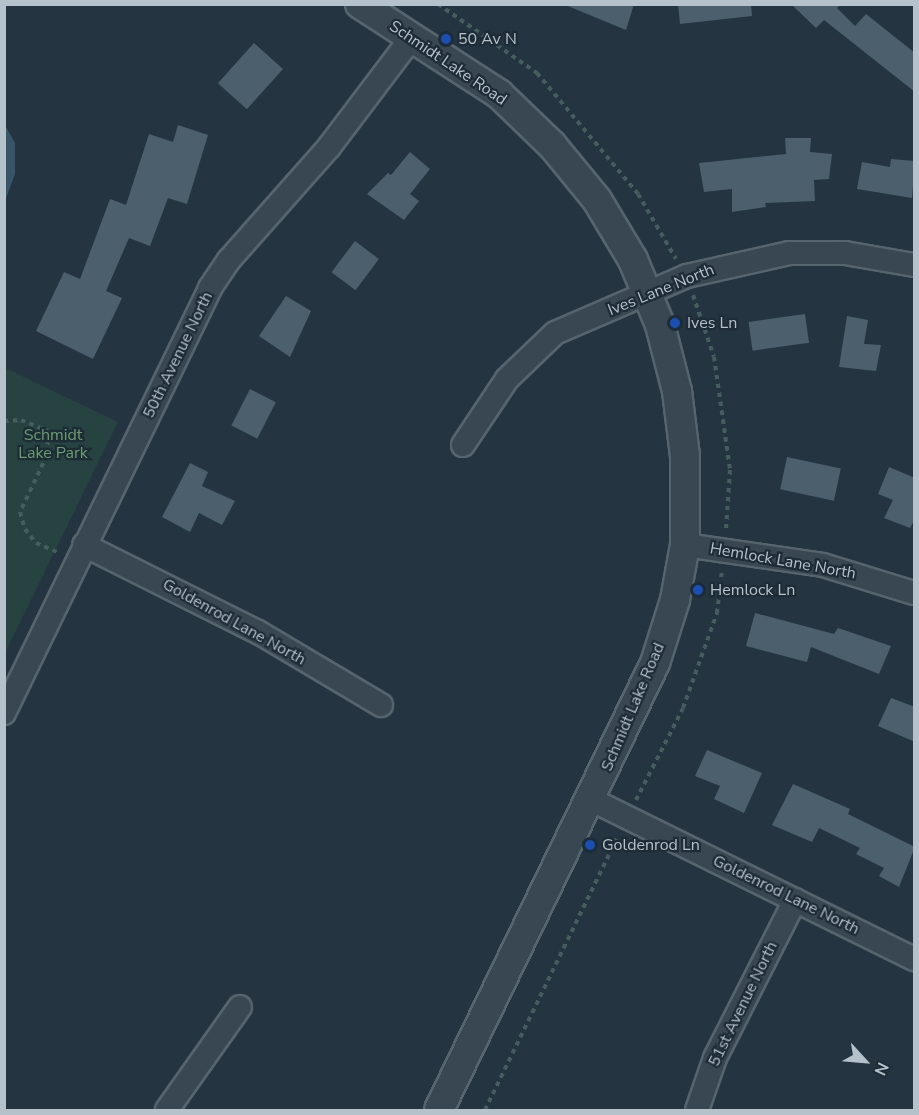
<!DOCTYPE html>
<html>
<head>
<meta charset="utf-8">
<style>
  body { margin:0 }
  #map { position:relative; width:919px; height:1115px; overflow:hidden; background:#243541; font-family:"Nunito Sans",sans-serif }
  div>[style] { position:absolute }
  .green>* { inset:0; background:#264241 }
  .water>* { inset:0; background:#375469 }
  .building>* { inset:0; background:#4c5f6d; transform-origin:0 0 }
  .path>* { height:4px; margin-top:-2px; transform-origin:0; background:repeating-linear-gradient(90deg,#445e5d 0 4.5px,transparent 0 9px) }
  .roads { filter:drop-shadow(2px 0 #56646e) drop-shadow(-2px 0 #56646e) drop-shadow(0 2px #56646e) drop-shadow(0 -2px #56646e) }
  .minor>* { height:22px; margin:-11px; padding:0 11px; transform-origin:11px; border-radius:11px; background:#384751 }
  .tertiary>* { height:28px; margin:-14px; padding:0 14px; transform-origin:14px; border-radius:14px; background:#384751 }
  .dots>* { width:16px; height:16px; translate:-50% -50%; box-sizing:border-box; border:3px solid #1d2c36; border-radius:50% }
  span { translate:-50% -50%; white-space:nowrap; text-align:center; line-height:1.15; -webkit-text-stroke:4.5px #1d2c36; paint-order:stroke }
  .poi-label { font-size:16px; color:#b5c1cb }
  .left { translate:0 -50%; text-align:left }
  .street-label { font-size:16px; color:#b5c1cb }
  .park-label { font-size:16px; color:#6a9e6d }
  .frame { position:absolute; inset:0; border:6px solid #b5c1cb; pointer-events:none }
  .north { position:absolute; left:835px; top:1031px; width:60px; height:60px; -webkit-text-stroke:4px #1d2c36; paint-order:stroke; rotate:116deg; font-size:16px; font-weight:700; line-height:24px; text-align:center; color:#b5c1cb }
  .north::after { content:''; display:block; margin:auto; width:21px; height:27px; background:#b5c1cb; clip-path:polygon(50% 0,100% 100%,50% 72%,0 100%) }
</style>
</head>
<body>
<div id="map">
  <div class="green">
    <div style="clip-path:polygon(5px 368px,118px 422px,5px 653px)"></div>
  </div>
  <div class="water">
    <div style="clip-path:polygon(5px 125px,15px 143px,15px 174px,5px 201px)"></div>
  </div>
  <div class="building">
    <div style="clip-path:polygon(563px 4px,634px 4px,626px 30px)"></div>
    <div style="clip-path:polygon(678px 4px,751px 4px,752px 16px,680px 24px)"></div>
    <div style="clip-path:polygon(791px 4px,841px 4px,837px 8px,855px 26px,866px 14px,915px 53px,915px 92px,824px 20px,816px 28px)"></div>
    <div style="left:254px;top:43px;width:39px;height:54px;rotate:42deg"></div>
    <div style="clip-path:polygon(178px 125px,208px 135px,187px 204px,168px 198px,150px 246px,129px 238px,106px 291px,122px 298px,93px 359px,36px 331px,64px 272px,80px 279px,110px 199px,126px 205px,149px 134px,173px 142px)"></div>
    <div style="clip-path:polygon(785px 138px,811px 138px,810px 152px,832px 154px,829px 179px,814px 180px,815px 201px,765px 203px,766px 207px,732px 212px,732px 189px,704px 192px,699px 163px,786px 154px)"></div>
    <div style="clip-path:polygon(410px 152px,430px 169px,410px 194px,419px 201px,404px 220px,367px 194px,388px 173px,391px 175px)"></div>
    <div style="clip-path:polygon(891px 159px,915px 161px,912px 198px,857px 189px,862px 162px,890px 167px)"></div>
    <div style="left:355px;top:241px;width:30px;height:39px;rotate:37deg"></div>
    <div style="clip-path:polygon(286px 296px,311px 311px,290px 357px,259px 336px)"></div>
    <div style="left:805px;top:314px;width:29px;height:57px;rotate:82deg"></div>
    <div style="clip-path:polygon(847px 316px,868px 320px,864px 344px,881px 345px,876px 371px,839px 367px)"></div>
    <div style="left:250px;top:389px;width:29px;height:41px;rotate:27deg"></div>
    <div style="left:787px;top:457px;width:55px;height:33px;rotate:12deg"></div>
    <div style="clip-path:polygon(190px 463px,208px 472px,202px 486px,235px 501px,222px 525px,199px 513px,190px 532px,162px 517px)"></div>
    <div style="clip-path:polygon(889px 467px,915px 478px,915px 519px,910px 528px,884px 518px,893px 500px,878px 494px)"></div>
    <div style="clip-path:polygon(755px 613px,834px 634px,838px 628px,891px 646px,879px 674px,811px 647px,807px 662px,746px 646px)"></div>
    <div style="clip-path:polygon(891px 698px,915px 707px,915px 742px,878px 726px)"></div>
    <div style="clip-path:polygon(707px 750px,762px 773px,744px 813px,714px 799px,720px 786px,695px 776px)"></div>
    <div style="clip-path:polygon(793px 784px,850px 809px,848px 814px,915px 847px,899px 887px,879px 876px,884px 868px,856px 854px,860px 848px,819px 828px,812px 842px,772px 825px)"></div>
  </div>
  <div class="path">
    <div style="left:438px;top:4px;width:121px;rotate:34.9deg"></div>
    <div style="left:537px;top:73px;width:158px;rotate:50.1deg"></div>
    <div style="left:638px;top:194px;width:75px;rotate:59.7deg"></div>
    <div style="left:693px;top:295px;width:65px;rotate:71.3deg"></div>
    <div style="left:714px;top:357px;width:114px;rotate:81.9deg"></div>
    <div style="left:730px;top:470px;width:59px;rotate:93.9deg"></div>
    <div style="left:4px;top:421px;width:17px;rotate:-3deg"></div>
    <div style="left:21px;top:420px;width:29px;rotate:22deg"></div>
    <div style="left:48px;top:431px;width:24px;rotate:92deg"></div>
    <div style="left:47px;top:455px;width:63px;rotate:115.3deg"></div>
    <div style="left:20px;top:512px;width:18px;rotate:74deg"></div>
    <div style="left:25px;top:529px;width:18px;rotate:52deg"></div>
    <div style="left:36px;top:543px;width:25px;rotate:23deg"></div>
    <div style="left:636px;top:800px;width:103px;rotate:-62.9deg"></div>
    <div style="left:683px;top:708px;width:101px;rotate:-70.3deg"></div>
    <div style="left:717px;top:613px;width:43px;rotate:-83.4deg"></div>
    <div style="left:485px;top:1110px;width:305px;rotate:-64.1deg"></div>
  </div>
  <div class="roads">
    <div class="minor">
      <div style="left:463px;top:445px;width:79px;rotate:-56.3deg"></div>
      <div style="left:507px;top:379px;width:66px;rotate:-43.8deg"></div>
      <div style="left:555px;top:333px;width:144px;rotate:-23.4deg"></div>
      <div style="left:687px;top:276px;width:105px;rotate:-12.7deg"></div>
      <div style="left:789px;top:253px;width:56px"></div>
      <div style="left:845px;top:253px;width:70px;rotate:9.9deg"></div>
      <div style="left:84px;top:545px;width:195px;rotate:26.6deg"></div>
      <div style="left:258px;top:632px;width:143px;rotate:30.7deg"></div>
      <div style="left:685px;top:545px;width:139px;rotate:8.2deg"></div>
      <div style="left:823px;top:565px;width:95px;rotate:17.1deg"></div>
      <div style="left:4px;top:713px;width:472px;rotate:-64.1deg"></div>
      <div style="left:210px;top:288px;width:34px;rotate:-56deg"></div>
      <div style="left:229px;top:260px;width:151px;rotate:-48.5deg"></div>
      <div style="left:329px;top:147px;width:139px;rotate:-52.9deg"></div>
      <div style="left:592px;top:800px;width:359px;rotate:26.3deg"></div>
      <div style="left:167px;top:1110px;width:126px;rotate:-54.7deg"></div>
      <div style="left:697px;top:1110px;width:55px;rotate:-70.9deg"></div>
      <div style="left:715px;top:1058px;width:177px;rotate:-63.1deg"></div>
    </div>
    <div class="tertiary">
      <div style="left:360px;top:4px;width:166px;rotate:32.9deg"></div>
      <div style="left:499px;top:94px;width:74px;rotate:43.9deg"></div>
      <div style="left:552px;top:145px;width:71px;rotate:50.7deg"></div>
      <div style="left:597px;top:200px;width:70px;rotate:59deg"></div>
      <div style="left:633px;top:260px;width:70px;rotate:67.4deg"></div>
      <div style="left:660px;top:325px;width:68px;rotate:75.6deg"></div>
      <div style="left:677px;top:391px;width:65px;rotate:83deg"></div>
      <div style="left:685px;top:456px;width:89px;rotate:90deg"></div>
      <div style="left:685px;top:545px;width:56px;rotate:100.3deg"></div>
      <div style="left:675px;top:600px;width:66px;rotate:107.6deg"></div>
      <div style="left:655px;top:663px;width:496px;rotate:115.8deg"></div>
    </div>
  </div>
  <div class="dots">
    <div style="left:446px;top:39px;background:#1a4fb4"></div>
    <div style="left:675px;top:323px;background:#1a4fb4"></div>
    <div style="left:698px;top:590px;background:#1a4fb4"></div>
    <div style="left:590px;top:845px;background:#1a4fb4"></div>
  </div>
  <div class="poi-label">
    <span class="left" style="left:458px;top:39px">50 Av N</span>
    <span class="left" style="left:687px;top:323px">Ives Ln</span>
    <span class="left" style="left:710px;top:590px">Hemlock Ln</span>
    <span class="left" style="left:602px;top:845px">Goldenrod Ln</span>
  </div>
  <div class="street-label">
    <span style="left:448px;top:63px;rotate:34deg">Schmidt Lake Road</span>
    <span style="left:661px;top:290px;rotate:-22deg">Ives Lane North</span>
    <span style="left:178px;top:355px;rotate:-64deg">50th Avenue North</span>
    <span style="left:783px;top:561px;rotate:10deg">Hemlock Lane North</span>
    <span style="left:234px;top:622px;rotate:29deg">Goldenrod Lane North</span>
    <span style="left:633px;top:707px;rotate:-67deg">Schmidt Lake Road</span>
    <span style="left:786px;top:895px;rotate:26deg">Goldenrod Lane North</span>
    <span style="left:743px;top:1004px;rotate:-64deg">51st Avenue North</span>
  </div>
  <div class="park-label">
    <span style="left:53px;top:444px">Schmidt<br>Lake Park</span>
  </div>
  <div class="frame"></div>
  <div class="north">N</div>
</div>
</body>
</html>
